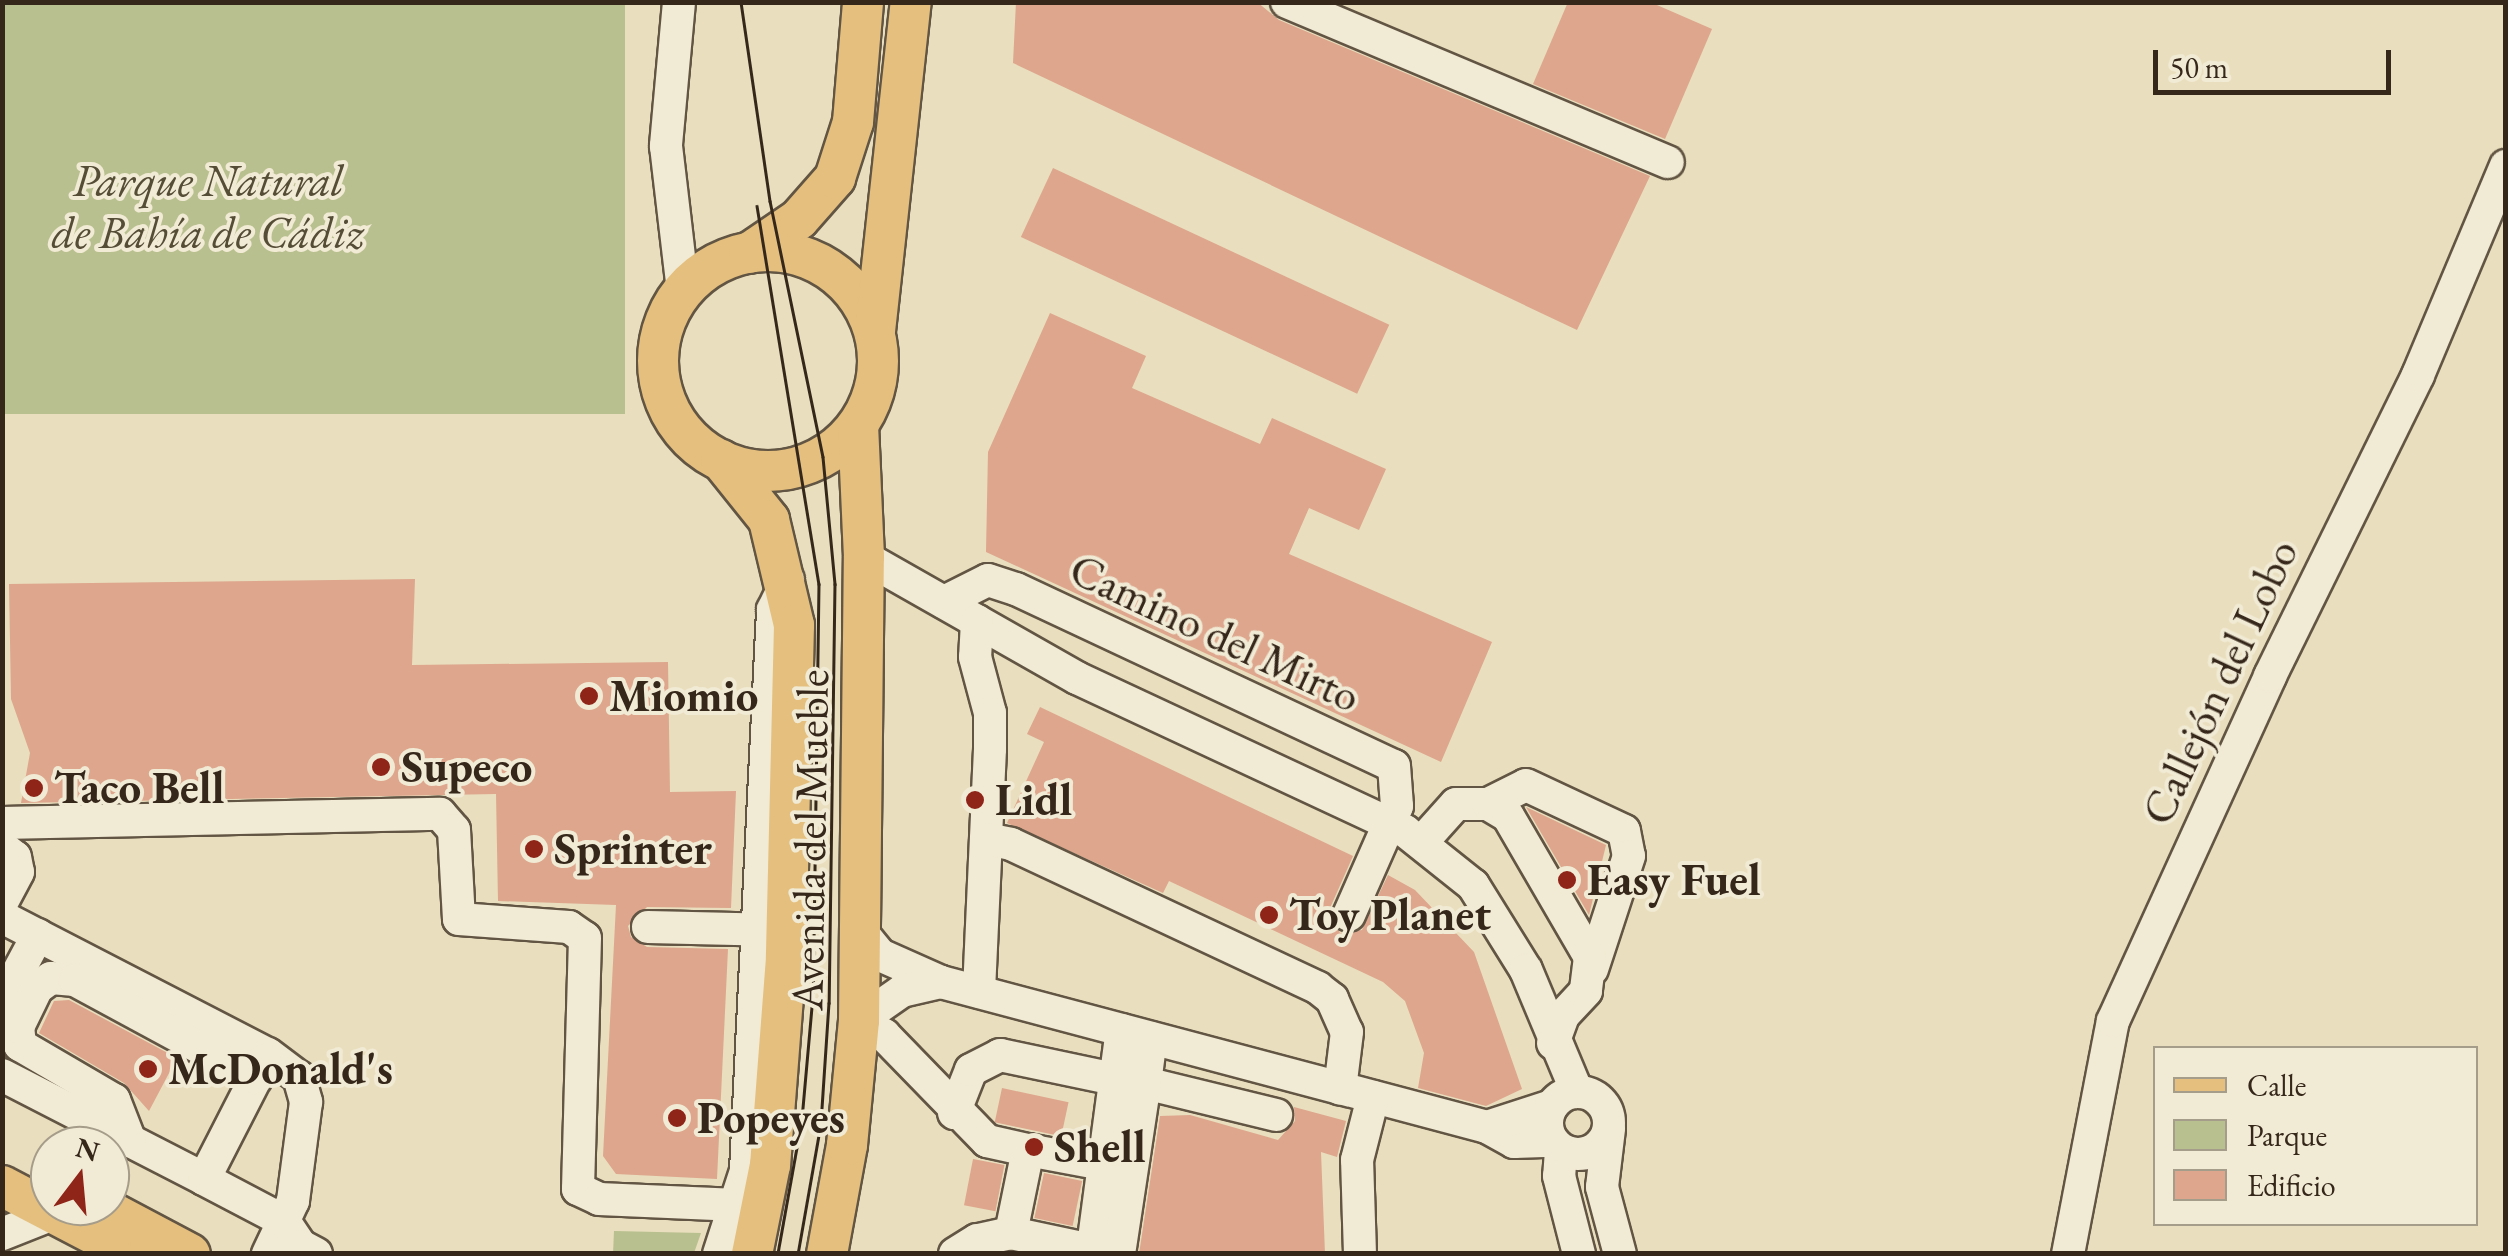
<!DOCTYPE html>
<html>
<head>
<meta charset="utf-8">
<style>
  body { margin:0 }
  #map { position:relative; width:2508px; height:1256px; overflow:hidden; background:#e9debd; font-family:"EB Garamond",serif }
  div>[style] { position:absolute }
  .green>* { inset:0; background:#b9c08f; transform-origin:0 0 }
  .building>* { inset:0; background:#dda68d; transform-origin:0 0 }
  .roads { filter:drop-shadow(2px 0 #625543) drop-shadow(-2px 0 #625543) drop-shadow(0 2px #625543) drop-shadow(0 -2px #625543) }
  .minor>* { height:32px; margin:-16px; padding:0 16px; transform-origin:16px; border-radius:16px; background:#f1ead4 }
  .minor>.ring { margin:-16px; padding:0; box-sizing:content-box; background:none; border:32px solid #f1ead4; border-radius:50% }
  .major>* { height:40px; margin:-20px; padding:0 20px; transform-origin:20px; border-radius:20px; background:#e4bf7e }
  .major>.ring { margin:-20px; padding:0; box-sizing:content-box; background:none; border:40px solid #e4bf7e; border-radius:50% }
  .tram>* { height:2.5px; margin:-1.25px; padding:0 1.25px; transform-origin:1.25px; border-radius:1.25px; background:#35271a }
  .dots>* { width:28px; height:28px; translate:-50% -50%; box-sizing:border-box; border:5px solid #f1ead4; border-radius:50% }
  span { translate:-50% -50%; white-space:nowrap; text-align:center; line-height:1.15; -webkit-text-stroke:8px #f1ead4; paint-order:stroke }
  .park-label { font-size:45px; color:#564d37; font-style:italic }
  .street-label { font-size:45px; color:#35271a }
  .poi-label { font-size:45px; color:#35271a; font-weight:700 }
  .left { translate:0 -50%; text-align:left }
  .frame { position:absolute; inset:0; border:5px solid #35271a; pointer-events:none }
  .legend { position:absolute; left:2153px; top:1046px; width:325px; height:180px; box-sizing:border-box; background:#f1ead4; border:2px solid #a69c8a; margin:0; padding:12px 18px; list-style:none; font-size:30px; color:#35271a }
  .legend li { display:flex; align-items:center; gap:20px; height:50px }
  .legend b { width:50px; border:2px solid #a69c8a }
  .north { position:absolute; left:30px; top:1126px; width:100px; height:100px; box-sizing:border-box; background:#f1ead4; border:2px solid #a69c8a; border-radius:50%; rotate:16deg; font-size:28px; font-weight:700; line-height:40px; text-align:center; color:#35271a }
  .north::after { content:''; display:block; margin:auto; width:35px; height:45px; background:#8f2418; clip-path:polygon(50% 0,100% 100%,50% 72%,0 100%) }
  .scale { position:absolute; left:2153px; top:50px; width:238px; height:45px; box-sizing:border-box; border:5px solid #35271a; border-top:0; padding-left:12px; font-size:30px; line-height:35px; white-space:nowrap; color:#35271a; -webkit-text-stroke:8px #f1ead4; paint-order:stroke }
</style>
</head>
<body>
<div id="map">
  <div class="green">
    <div style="left:2px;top:3px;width:623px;height:411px"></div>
    <div style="clip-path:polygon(614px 1231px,701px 1233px,694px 1253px,613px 1254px)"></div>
  </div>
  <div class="building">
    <div style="clip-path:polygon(1016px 2px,1257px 2px,1279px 20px,1650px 176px,1577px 330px,1013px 63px)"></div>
    <div style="clip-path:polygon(1568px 2px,1650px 2px,1712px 29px,1665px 139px,1533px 84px)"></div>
    <div style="left:1053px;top:168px;width:371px;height:76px;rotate:25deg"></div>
    <div style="clip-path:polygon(1050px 313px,1146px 356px,1132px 388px,1260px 444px,1272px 418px,1386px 469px,1359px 530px,1309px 508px,1289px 554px,1492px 642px,1441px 762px,986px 552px,988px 452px)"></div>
    <div style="clip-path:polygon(415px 579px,412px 665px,668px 662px,670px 792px,736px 791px,731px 908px,647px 907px,628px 926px,631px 937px,647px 947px,728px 949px,717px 1179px,616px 1174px,603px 1156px,616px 905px,498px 901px,496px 794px,21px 803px,30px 753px,11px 699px,9px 584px)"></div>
    <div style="clip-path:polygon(1040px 707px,1353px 856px,1330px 908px,1340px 933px,1362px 930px,1388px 875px,1415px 890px,1474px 952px,1522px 1089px,1486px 1106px,1418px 1088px,1424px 1053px,1405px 1001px,1383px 982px,1169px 881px,1163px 893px,1007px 823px,1044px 742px,1027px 734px)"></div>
    <div style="clip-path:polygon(1526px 807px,1606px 845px,1589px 915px)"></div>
    <div style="clip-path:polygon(69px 1000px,177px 1058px,149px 1111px,124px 1083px,39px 1033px,54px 1001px)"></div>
    <div style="left:1002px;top:1088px;width:68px;height:35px;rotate:12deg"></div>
    <div style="clip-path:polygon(1294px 1107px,1346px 1121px,1337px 1157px,1321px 1152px,1325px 1254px,1139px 1254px,1160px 1116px,1190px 1115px,1278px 1140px,1295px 1121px)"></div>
    <div style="left:973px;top:1159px;width:32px;height:47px;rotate:11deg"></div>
    <div style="left:1044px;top:1173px;width:39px;height:46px;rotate:12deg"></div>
  </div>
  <div class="roads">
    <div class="minor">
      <div style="left:679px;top:2px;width:145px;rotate:95.2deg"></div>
      <div style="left:666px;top:146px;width:146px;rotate:83.3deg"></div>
      <div style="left:1287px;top:2px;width:413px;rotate:22.8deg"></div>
      <div style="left:864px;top:557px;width:245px;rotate:29.6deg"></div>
      <div style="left:1077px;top:678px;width:362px;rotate:25deg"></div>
      <div style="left:1405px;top:831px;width:87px;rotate:38.5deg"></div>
      <div style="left:1473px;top:885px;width:100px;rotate:58.1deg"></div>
      <div style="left:1526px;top:970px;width:132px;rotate:67.3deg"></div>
      <div style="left:944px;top:602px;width:49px;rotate:-26.6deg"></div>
      <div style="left:988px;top:580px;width:29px;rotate:18deg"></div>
      <div style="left:1016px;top:589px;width:417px;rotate:25.1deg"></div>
      <div style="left:1394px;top:766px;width:40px;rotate:85.7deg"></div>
      <div style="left:1397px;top:806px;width:119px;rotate:113.8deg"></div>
      <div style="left:977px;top:621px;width:36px;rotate:93deg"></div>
      <div style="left:975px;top:657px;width:58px;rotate:75deg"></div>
      <div style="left:990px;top:713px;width:36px;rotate:90deg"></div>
      <div style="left:990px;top:749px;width:243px;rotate:92.6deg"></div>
      <div style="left:1488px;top:804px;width:42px;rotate:-26.6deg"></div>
      <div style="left:1526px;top:785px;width:108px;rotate:25.1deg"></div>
      <div style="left:1624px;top:831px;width:25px;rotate:79deg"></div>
      <div style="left:1629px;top:856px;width:119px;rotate:108.1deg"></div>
      <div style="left:2px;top:823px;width:438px;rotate:-1.2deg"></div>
      <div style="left:440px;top:814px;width:21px;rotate:49deg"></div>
      <div style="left:454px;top:830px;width:89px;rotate:86.8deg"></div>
      <div style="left:459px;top:919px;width:110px;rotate:4.2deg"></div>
      <div style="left:569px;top:927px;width:19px;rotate:35deg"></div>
      <div style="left:585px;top:938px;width:251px;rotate:91.6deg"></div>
      <div style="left:578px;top:1189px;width:23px;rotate:25deg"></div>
      <div style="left:599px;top:1199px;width:139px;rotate:2.5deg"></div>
      <div style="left:986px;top:839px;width:25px;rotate:11deg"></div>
      <div style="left:1011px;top:844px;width:339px;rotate:25.1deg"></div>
      <div style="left:1318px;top:988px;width:18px;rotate:38deg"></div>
      <div style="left:1332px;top:999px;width:36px;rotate:66deg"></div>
      <div style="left:1347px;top:1032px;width:57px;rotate:97deg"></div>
      <div style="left:1421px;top:843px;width:52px;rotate:-48.1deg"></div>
      <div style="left:1456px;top:804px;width:32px"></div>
      <div style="left:1488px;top:804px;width:23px;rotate:31deg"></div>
      <div style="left:1508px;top:816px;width:163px;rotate:59.8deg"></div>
      <div style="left:1590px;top:957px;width:34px;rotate:97deg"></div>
      <div style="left:1586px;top:991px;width:34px;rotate:133deg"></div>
      <div style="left:1563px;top:1016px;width:29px;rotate:110deg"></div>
      <div style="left:2px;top:847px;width:16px;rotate:38deg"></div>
      <div style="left:15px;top:857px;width:15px;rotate:79deg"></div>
      <div style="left:18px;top:872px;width:34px;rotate:118deg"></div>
      <div style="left:2px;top:917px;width:299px;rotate:27.3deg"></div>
      <div style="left:268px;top:1054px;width:39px;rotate:37deg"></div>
      <div style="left:299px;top:1077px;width:26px;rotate:74deg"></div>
      <div style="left:306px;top:1102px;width:100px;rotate:97.5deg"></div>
      <div style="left:293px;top:1201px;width:59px;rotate:115.3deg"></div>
      <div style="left:648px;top:927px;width:131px;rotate:1.3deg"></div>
      <div style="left:859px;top:929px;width:33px;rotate:51deg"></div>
      <div style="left:880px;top:955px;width:67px;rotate:23.9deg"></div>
      <div style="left:941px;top:982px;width:565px;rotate:14.87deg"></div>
      <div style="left:1487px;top:1127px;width:31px;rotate:29deg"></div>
      <div style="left:1514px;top:1142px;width:38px;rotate:-2deg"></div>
      <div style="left:941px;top:982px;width:40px;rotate:167deg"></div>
      <div style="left:902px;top:991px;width:52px;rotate:145.1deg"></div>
      <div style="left:859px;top:1021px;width:29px;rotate:29deg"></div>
      <div style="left:884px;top:1035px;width:148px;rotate:45.8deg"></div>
      <div style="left:987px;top:1141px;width:42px;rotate:12.4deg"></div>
      <div style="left:1028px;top:1150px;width:85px;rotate:101.6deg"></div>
      <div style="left:1011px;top:1233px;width:35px;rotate:168deg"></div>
      <div style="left:977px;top:1240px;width:26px;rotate:148deg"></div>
      <div style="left:2px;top:1002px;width:76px;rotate:-61.8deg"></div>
      <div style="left:1151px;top:1038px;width:45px;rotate:97.6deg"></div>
      <div style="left:1145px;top:1083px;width:135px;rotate:13.7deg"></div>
      <div style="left:2px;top:1075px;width:227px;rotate:27.2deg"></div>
      <div style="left:204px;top:1179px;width:134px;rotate:-62.9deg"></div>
      <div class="ring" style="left:1547px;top:1092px;width:30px;height:30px"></div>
      <div style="left:954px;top:1113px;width:46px;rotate:-68.4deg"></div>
      <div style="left:971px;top:1070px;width:33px;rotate:-27deg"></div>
      <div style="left:1000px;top:1055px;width:116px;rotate:11.9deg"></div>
      <div style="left:1487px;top:1127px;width:68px;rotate:-17.9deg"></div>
      <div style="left:1609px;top:1129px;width:58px;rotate:96.9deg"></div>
      <div style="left:1602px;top:1187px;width:69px;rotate:75deg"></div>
      <div style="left:130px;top:1141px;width:44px;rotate:-111.3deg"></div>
      <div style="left:114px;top:1100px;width:109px;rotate:-149.7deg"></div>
      <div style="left:20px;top:1045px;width:18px;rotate:-96deg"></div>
      <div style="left:18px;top:1027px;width:43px;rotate:-64deg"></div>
      <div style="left:37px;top:988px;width:17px;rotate:-36deg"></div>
      <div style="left:51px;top:978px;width:24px;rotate:5deg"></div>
      <div style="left:75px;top:980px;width:206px;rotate:28.4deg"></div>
      <div style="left:1028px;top:1150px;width:76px;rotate:10.6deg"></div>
      <div style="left:1561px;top:1150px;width:26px;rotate:94deg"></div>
      <div style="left:1559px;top:1176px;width:81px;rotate:75.6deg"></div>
      <div style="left:204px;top:1179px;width:90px;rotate:27.7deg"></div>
      <div style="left:284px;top:1221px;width:30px;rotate:56deg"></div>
      <div style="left:301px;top:1246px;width:17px;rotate:28deg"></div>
      <div style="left:1011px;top:1233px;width:83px;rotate:11.9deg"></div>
      <div style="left:2px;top:1234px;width:57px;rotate:-21.6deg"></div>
      <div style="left:719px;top:1254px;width:87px;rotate:-72deg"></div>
      <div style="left:746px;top:1171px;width:562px;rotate:-87.24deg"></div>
      <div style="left:773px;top:610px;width:34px;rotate:-64deg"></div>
      <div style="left:1092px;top:1254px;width:226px;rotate:-82.4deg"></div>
      <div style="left:1119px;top:1254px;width:173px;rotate:-81.4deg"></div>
      <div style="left:1360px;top:1254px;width:94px;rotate:-91.8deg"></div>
      <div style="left:1357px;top:1160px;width:65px;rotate:-75.7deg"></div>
      <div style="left:2068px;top:1254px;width:237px;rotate:-79.1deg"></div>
      <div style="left:2113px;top:1021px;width:379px;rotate:-65.5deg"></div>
      <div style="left:2270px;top:676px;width:335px;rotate:-63.8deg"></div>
      <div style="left:2418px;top:375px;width:227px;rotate:-67.2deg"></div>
    </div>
    <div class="major">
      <div class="ring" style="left:658px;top:251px;width:180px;height:180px"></div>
      <div style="left:749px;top:253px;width:60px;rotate:-34.2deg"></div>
      <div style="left:799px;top:219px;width:55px;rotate:-48.7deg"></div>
      <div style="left:835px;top:178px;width:59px;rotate:-72.2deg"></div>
      <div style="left:853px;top:122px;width:120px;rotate:-85.2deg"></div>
      <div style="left:875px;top:331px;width:331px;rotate:-83.8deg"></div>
      <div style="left:721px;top:460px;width:77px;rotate:51.3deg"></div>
      <div style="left:769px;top:520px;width:108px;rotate:76.6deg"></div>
      <div style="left:794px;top:625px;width:333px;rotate:91.4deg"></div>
      <div style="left:786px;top:958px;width:208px;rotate:94.4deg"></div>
      <div style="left:770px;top:1165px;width:91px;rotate:101.4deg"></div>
      <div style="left:2px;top:1186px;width:147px;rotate:27.6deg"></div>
      <div style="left:105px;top:1209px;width:96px;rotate:27.9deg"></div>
      <div style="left:827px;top:1254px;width:111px;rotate:-79.6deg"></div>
      <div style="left:847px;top:1145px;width:125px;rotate:-84.5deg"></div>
      <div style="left:859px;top:1021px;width:464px;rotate:-89.4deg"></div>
      <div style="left:864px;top:557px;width:131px;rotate:-92.6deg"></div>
    </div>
  </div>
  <div class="tram">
    <div style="left:741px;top:2px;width:201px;rotate:81.7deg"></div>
    <div style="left:770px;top:201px;width:261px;rotate:78.3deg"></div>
    <div style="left:823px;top:457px;width:128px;rotate:84.6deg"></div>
    <div style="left:835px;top:584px;width:419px;rotate:90.8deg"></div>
    <div style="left:829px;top:1003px;width:121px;rotate:93.8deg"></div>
    <div style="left:821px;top:1124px;width:132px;rotate:100deg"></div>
    <div style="left:757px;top:206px;width:383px;rotate:80.7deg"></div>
    <div style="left:819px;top:584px;width:412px;rotate:90.8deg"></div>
    <div style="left:813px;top:996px;width:124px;rotate:95.1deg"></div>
    <div style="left:802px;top:1120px;width:136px;rotate:100.2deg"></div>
  </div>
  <div class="dots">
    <div style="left:589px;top:696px;background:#8f2418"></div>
    <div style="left:381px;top:767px;background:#8f2418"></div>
    <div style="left:34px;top:788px;background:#8f2418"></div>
    <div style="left:975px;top:800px;background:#8f2418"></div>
    <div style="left:534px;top:849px;background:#8f2418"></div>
    <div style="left:1567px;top:880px;background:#8f2418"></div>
    <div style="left:1269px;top:915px;background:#8f2418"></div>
    <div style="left:148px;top:1069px;background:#8f2418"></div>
    <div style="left:677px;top:1118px;background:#8f2418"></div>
    <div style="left:1034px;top:1147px;background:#8f2418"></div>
  </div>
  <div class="park-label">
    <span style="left:208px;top:207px">Parque Natural<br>de Bahía de Cádiz</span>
  </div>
  <div class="street-label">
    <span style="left:1215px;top:633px;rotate:25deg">Camino del Mirto</span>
    <span style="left:2220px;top:682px;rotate:-65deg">Callejón del Lobo</span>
    <span style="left:810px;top:840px;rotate:-89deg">Avenida del Mueble</span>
  </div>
  <div class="poi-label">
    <span class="left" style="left:609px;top:696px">Miomio</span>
    <span class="left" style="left:401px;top:767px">Supeco</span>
    <span class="left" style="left:54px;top:788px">Taco Bell</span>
    <span class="left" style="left:995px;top:800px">Lidl</span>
    <span class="left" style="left:554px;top:849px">Sprinter</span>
    <span class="left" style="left:1587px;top:880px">Easy Fuel</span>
    <span class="left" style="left:1289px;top:915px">Toy Planet</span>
    <span class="left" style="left:168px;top:1069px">McDonald's</span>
    <span class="left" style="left:697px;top:1118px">Popeyes</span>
    <span class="left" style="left:1054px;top:1147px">Shell</span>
  </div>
  <div class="frame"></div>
  <ul class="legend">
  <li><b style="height:12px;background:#e4bf7e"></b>Calle</li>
  <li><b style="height:28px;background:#b9c08f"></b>Parque</li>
  <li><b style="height:28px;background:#dda68d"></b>Edificio</li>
  </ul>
  <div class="north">N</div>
  <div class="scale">50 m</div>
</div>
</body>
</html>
